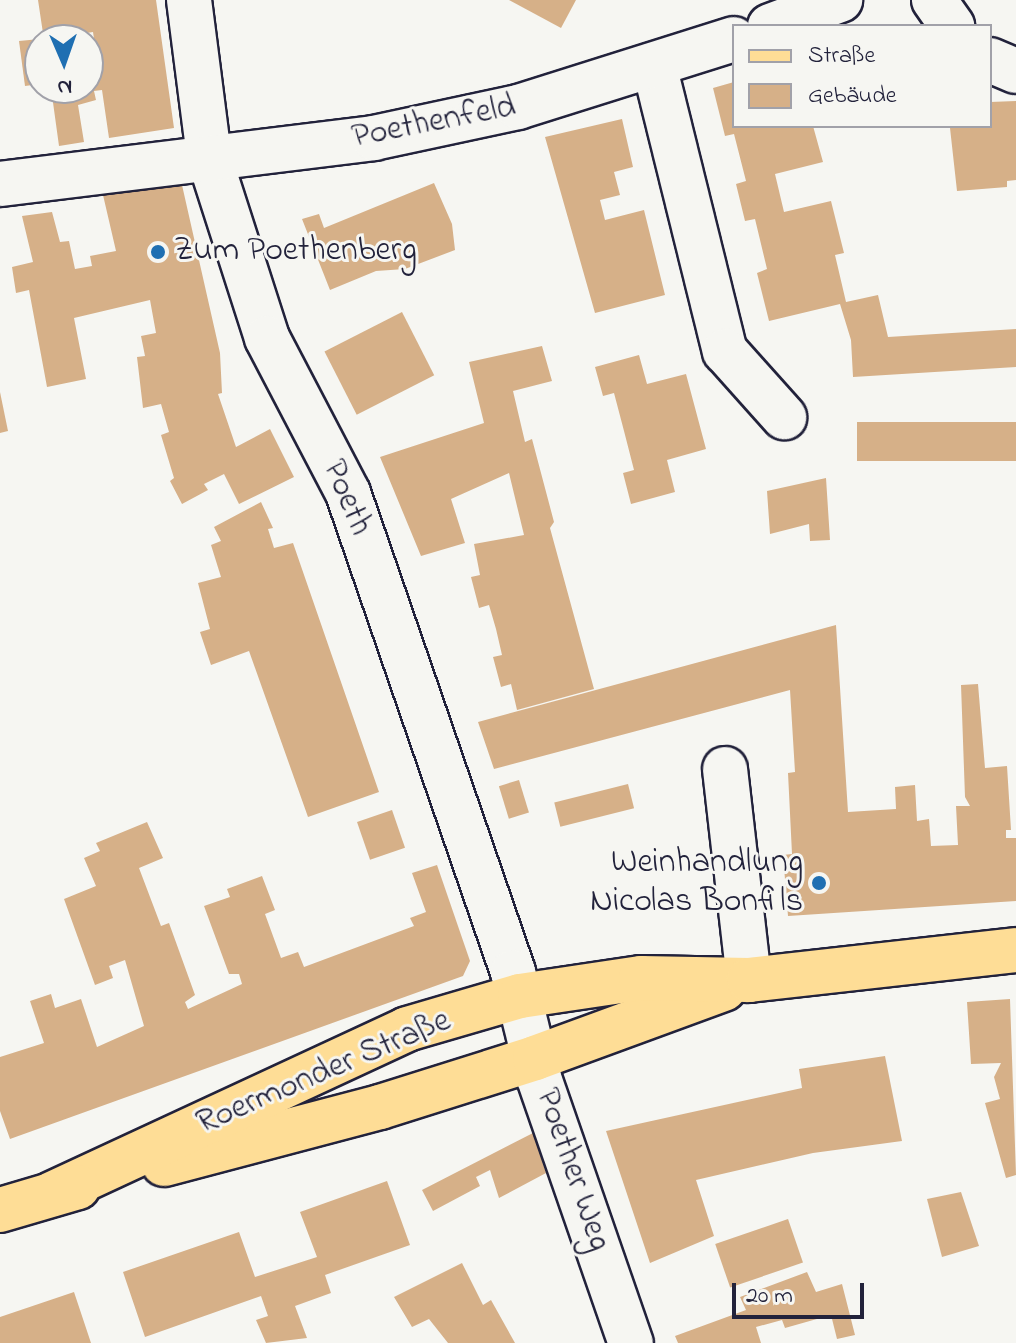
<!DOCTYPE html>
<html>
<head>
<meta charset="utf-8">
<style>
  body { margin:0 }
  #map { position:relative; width:1016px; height:1343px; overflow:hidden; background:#f6f6f2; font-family:"Indie Flower",sans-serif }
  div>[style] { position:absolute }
  .building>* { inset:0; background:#d6b088; transform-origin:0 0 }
  .roads { filter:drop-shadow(2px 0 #22223b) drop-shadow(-2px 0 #22223b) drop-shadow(0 2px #22223b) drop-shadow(0 -2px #22223b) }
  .minor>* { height:44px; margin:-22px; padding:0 22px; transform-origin:22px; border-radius:22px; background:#f6f6f2 }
  .major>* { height:44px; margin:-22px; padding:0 22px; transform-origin:22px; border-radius:22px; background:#fedd96 }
  .dots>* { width:22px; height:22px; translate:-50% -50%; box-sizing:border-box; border:4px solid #f6f6f2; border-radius:50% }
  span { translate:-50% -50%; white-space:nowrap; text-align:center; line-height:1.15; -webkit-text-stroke:6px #f6f6f2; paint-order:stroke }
  .street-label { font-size:34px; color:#22223b }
  .poi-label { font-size:34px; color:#22223b }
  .left { translate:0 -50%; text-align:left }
  .right { translate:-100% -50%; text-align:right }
  .legend { position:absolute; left:732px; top:24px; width:260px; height:104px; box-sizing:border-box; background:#f6f6f2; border:2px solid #a1a1a9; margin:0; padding:10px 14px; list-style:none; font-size:24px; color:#22223b }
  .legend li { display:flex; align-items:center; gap:16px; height:40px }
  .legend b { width:40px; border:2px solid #a1a1a9 }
  .north { position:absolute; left:24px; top:24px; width:80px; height:80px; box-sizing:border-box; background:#f6f6f2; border:2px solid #a1a1a9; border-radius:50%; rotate:178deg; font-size:22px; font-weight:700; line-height:32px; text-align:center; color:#22223b }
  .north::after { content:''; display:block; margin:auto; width:28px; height:36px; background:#1f6fb2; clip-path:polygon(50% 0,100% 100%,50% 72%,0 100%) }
  .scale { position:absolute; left:732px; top:1283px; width:132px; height:36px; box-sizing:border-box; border:4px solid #22223b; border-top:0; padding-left:10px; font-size:24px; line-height:28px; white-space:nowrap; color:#22223b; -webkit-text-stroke:6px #f6f6f2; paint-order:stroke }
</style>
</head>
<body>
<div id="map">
  <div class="building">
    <div style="clip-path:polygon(38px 0,156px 0,174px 128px,109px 138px,102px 90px,94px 91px,96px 100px,78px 105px,84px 142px,59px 146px,51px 88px,88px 88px,88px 55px,97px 59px,93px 32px,44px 40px)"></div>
    <div style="clip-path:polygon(509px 0,576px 0,561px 28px)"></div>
    <div style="clip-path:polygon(40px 39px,40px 84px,25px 86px,19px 41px)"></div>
    <div style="clip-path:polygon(734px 82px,734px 126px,813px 126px,823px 162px,775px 174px,784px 212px,831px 201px,844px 253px,835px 255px,846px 302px,878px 295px,888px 337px,1016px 329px,1016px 367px,853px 377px,851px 340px,840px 304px,769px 321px,757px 273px,767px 269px,755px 219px,745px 221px,736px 184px,746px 181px,734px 134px,725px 136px,713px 88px)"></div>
    <div style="clip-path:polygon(1016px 101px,1016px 180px,1007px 181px,1007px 187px,957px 191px,950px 128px,990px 126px,990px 102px)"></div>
    <div style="clip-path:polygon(622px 119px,633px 167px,614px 172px,620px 195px,600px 200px,605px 220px,644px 210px,665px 295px,595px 313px,545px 137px)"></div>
    <div style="clip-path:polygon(434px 183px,452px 224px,455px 250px,405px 269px,376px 271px,330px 290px,302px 219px,319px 214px,324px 228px)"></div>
    <div style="clip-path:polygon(182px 185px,220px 353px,222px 393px,218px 394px,236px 447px,270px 429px,294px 477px,239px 504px,224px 474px,204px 484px,208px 490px,182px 504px,170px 481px,174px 478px,161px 435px,169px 432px,161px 404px,143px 408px,137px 357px,145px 356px,141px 336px,156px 333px,150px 300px,74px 318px,86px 379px,47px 387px,29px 290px,16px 293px,12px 267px,33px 262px,22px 216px,52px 212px,60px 242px,69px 241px,75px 269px,92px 266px,90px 256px,116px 251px,103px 195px)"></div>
    <div style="left:402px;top:312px;width:71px;height:87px;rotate:63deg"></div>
    <div style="clip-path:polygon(542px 346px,552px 381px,513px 391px,525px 442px,532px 439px,554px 522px,550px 528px,594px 689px,517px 710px,511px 684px,501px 687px,493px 657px,502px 655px,496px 629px,489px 605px,479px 608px,471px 577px,480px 575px,474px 544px,524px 535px,509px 473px,451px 499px,465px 543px,421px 556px,380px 457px,484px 423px,469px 362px)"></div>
    <div style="clip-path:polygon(639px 355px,647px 384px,686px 374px,706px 449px,667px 460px,675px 492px,631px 504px,623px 473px,634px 470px,624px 431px,614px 393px,603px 396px,595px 367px)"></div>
    <div style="clip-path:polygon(0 392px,8px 431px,0 433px)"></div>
    <div style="left:1016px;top:422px;width:39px;height:159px;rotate:90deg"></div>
    <div style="clip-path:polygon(826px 478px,830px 540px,810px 541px,809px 524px,770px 534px,767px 491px)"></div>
    <div style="clip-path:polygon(261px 502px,273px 528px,268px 529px,274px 548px,293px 543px,379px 792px,308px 817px,249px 651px,211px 665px,200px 632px,210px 629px,198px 583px,221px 577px,211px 545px,221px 541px,214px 527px)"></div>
    <div style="clip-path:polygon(836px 625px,848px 812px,896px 809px,895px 787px,915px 785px,917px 821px,929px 819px,931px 846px,958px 845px,956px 806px,970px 806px,965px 797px,961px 685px,978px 684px,985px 768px,1007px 766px,1011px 830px,1006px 830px,1006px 838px,1016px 838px,1016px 901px,788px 916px,783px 855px,792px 854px,788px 773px,795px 772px,790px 690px,494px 769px,478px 722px)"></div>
    <div style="left:519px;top:780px;width:34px;height:21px;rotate:73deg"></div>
    <div style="left:628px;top:784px;width:25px;height:76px;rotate:76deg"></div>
    <div style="left:392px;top:810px;width:40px;height:37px;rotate:71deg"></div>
    <div style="clip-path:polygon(147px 822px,163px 858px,139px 868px,161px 926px,169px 923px,195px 995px,185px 1002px,188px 1009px,242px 984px,239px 974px,229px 974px,204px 906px,230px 897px,227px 889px,262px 876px,275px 910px,265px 914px,281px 958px,298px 952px,304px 967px,414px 926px,410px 918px,426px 912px,412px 873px,437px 865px,470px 961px,463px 976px,10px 1139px,0 1111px,0 1057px,44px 1043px,30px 1001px,51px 994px,55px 1008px,81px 999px,97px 1047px,144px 1026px,125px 960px,109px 966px,113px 978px,95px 985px,64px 899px,96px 886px,84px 858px,100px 851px,96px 843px)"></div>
    <div style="clip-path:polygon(1010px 999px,1016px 1175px,1006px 1178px,985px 1103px,1000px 1099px,994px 1077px,1001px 1063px,971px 1064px,967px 1002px)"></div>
    <div style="clip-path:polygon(885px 1056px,902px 1141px,813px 1153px,696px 1180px,714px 1236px,650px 1263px,606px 1131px,802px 1088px,799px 1069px)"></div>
    <div style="clip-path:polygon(533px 1133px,546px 1173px,499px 1198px,490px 1170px,476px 1177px,480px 1186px,433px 1211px,422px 1190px)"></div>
    <div style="clip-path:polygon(387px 1181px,410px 1245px,325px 1275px,331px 1293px,295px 1306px,307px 1338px,266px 1343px,256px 1320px,268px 1316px,261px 1296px,145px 1337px,123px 1272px,239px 1232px,255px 1277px,317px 1257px,300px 1212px)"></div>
    <div style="clip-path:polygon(961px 1192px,979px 1246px,942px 1257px,927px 1199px)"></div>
    <div style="left:788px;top:1219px;width:46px;height:77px;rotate:71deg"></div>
    <div style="clip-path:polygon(462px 1263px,483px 1305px,491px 1300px,515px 1343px,448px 1343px,429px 1319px,412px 1327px,394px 1297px)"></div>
    <div style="clip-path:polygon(807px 1272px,816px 1292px,842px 1284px,855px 1335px,837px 1339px,831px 1315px,785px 1328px,782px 1320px,756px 1327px,761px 1343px,678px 1343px,675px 1336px,746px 1310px,740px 1297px)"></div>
    <div style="clip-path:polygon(74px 1292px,91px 1343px,0 1343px,0 1317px)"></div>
  </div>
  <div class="roads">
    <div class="minor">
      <div style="left:189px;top:0;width:158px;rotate:82.7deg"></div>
      <div style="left:209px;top:157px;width:190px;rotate:72.2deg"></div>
      <div style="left:267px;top:338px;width:175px;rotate:62.4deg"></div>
      <div style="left:348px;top:493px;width:507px;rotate:70.99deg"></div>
      <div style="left:513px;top:972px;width:109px;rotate:76.2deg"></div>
      <div style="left:539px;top:1078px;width:281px;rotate:70.9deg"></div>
      <div style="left:934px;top:0;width:32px;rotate:55deg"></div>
      <div style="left:770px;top:26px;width:75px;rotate:-20.4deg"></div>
      <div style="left:990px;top:60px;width:28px;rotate:23deg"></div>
      <div style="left:654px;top:65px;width:295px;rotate:76.1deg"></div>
      <div style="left:725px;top:351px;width:89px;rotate:48.2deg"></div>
      <div style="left:0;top:184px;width:377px;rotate:-7deg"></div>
      <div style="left:374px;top:138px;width:147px;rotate:-12.1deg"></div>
      <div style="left:518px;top:107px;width:226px;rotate:-17.5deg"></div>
      <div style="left:725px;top:769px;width:212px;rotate:83.5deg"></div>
    </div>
    <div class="major">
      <div style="left:164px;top:1164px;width:223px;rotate:-14.8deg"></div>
      <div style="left:380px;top:1107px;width:163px;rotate:-17.5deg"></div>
      <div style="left:535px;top:1058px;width:201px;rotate:-20.1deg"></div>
      <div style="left:52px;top:1194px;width:391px;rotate:-24.9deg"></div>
      <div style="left:407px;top:1029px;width:118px;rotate:-16.3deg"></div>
      <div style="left:520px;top:996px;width:122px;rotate:-8.5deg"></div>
      <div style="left:641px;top:978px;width:108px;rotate:1.1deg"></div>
      <div style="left:749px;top:980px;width:269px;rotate:-6.4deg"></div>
      <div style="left:0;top:1210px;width:81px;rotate:-16.4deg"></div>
    </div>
  </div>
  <div class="dots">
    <div style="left:158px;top:252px;background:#1f6fb2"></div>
    <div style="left:819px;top:883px;background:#1f6fb2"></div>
  </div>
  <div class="street-label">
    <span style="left:434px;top:123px;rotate:-11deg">Poethenfeld</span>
    <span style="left:346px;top:498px;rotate:67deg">Poeth</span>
    <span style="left:324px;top:1073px;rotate:-23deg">Roermonder Straße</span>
    <span style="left:572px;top:1170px;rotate:71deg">Poether Weg</span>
  </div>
  <div class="poi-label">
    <span class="left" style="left:174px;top:252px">Zum Poethenberg</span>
    <span class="right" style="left:803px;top:883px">Weinhandlung<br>Nicolas Bonfils</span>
  </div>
  <ul class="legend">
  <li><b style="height:10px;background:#fedd96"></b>Straße</li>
  <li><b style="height:22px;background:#d6b088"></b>Gebäude</li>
  </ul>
  <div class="north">N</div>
  <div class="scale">20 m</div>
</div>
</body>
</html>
